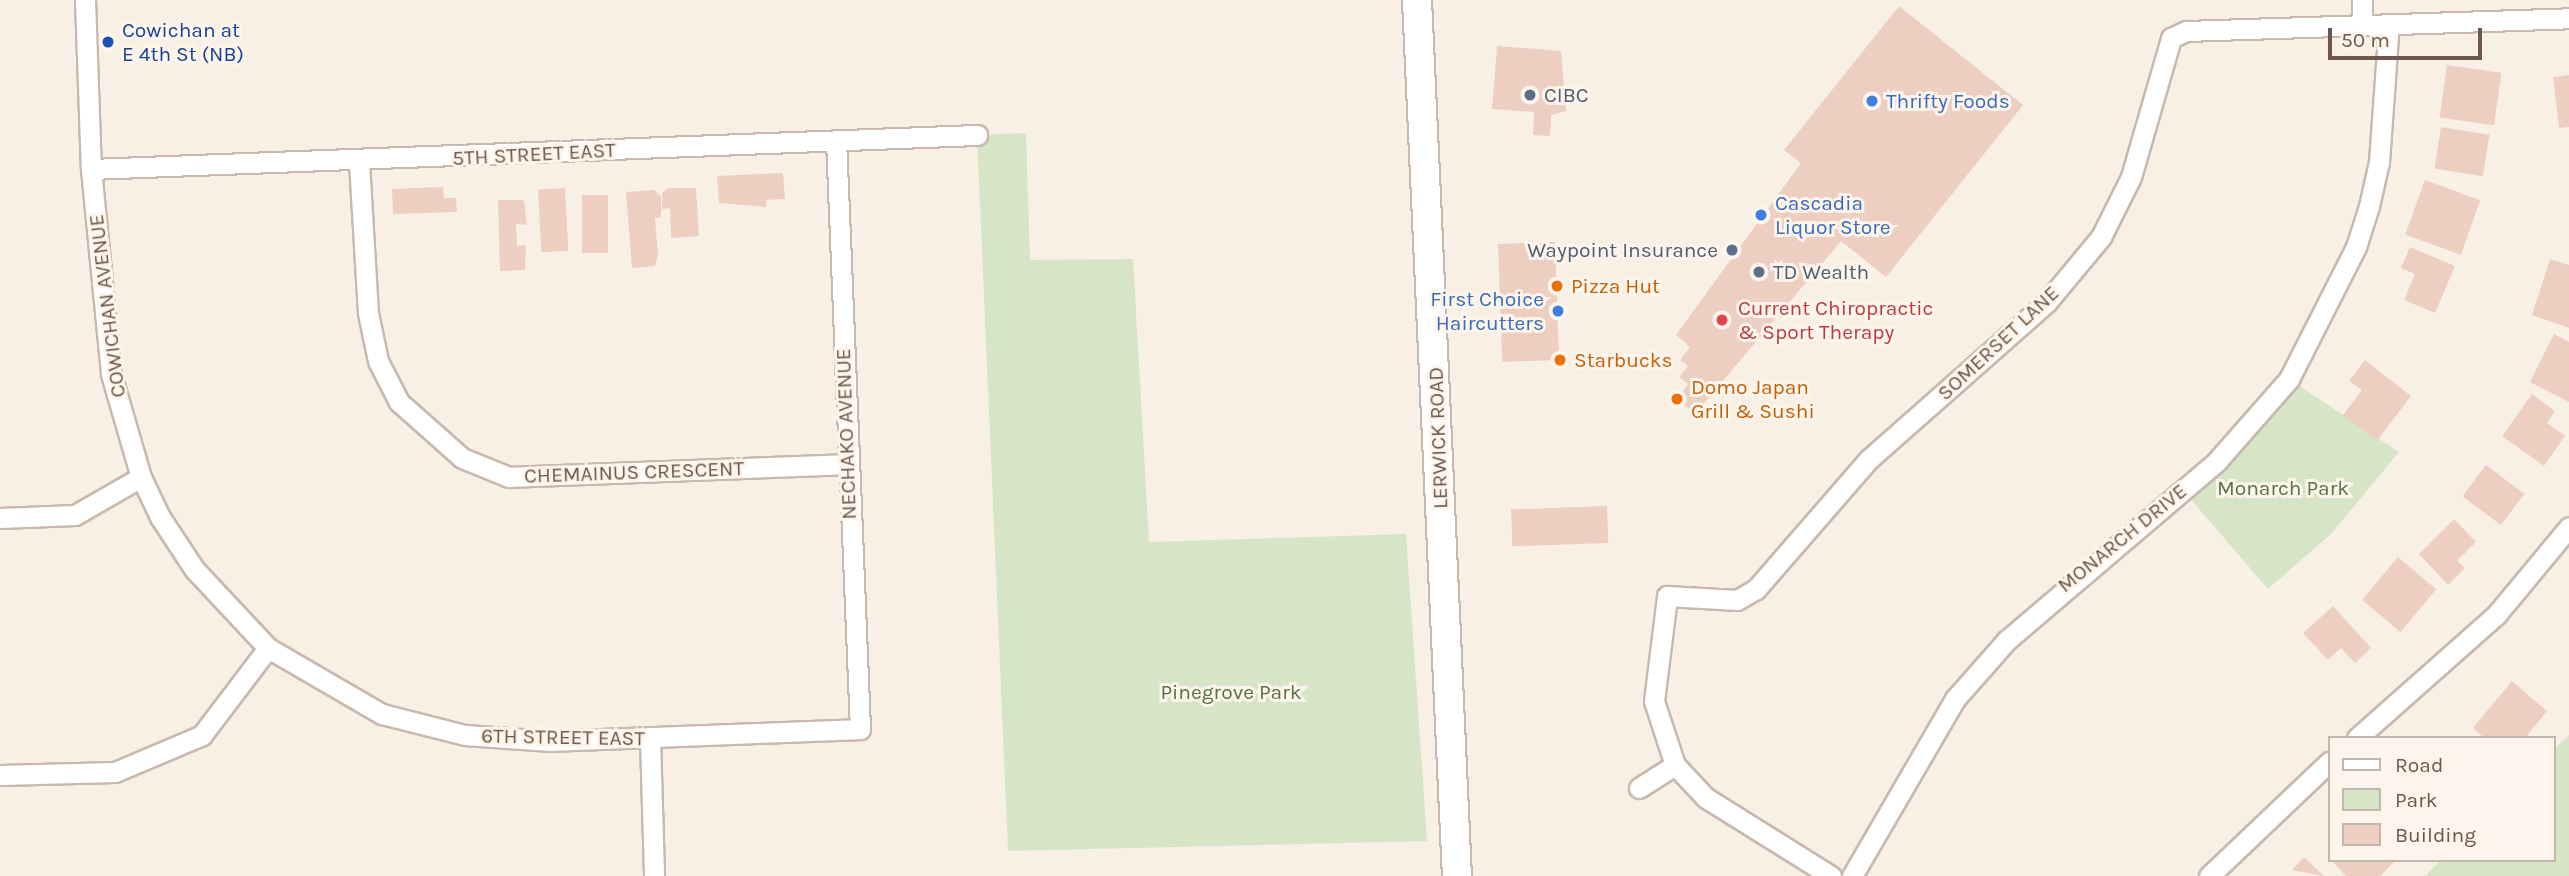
<!DOCTYPE html>
<html>
<head>
<meta charset="utf-8">
<style>
  body { margin:0 }
  #map { position:relative; width:2569px; height:876px; overflow:hidden; background:#f9f0e5; font-family:Karla,sans-serif }
  div>[style] { position:absolute }
  .green>* { inset:0; background:#d5e5c6 }
  .building>* { inset:0; background:#eccfc0; transform-origin:0 0 }
  .roads { filter:drop-shadow(2px 0 #c9b8ad) drop-shadow(-2px 0 #c9b8ad) drop-shadow(0 2px #c9b8ad) drop-shadow(0 -2px #c9b8ad) }
  .street>* { height:19px; margin:-9.5px; padding:0 9.5px; transform-origin:9.5px; border-radius:9.5px; background:#fff }
  .secondary>* { height:28px; margin:-14px; padding:0 14px; transform-origin:14px; border-radius:14px; background:#fff }
  .dots>* { width:19px; height:19px; translate:-50% -50%; box-sizing:border-box; border:4px solid #fdf5eb; border-radius:50% }
  span { translate:-50% -50%; white-space:nowrap; text-align:center; line-height:1.15; -webkit-text-stroke:6px #fdf5eb; paint-order:stroke }
  .transit-label { font-size:21px; color:#164399 }
  .left { translate:0 -50%; text-align:left }
  .service-label { font-size:21px; color:#4e5e75 }
  .right { translate:-100% -50%; text-align:right }
  .shop-label { font-size:21px; color:#366cbe }
  .street-label { font-size:21px; color:#6f574d }
  .food-label { font-size:21px; color:#c56008 }
  .health-label { font-size:21px; color:#be3a42 }
  .park-label { font-size:21px; color:#577447 }
  .legend { position:absolute; left:2328px; top:736px; width:228px; height:126px; box-sizing:border-box; background:#fdf5eb; border:2px solid #c4b6ac; margin:0; padding:9px 12px; list-style:none; font-size:21px; color:#6f574d }
  .legend li { display:flex; align-items:center; gap:14px; height:35px }
  .legend b { width:35px; border:2px solid #c4b6ac }
  .scale { position:absolute; left:2328px; top:28px; width:154px; height:32px; box-sizing:border-box; border:4px solid #6f574d; border-top:0; padding-left:9px; font-size:21px; line-height:24px; white-space:nowrap; color:#6f574d; -webkit-text-stroke:5px #fdf5eb; paint-order:stroke }
</style>
</head>
<body>
<div id="map">
  <div class="green">
    <div style="clip-path:polygon(1026px 133px,1030px 260px,1133px 259px,1149px 542px,1406px 534px,1427px 841px,1008px 851px,977px 135px)"></div>
    <div style="clip-path:polygon(2289px 379px,2399px 452px,2331px 534px,2268px 589px,2182px 489px)"></div>
    <div style="clip-path:polygon(2569px 735px,2569px 876px,2425px 876px,2441px 860px,2553px 860px,2553px 750px)"></div>
  </div>
  <div class="building">
    <div style="clip-path:polygon(1899px 6px,2023px 105px,1886px 277px,1841px 241px,1695px 414px,1677px 399px,1688px 384px,1679px 377px,1688px 366px,1680px 360px,1690px 347px,1676px 335px,1801px 163px,1784px 150px)"></div>
    <div style="clip-path:polygon(1497px 46px,1561px 51px,1566px 111px,1551px 115px,1550px 136px,1533px 135px,1534px 112px,1492px 109px)"></div>
    <div style="left:2447px;top:65px;width:55px;height:53px;rotate:8deg"></div>
    <div style="clip-path:polygon(2569px 75px,2569px 127px,2559px 128px,2553px 77px)"></div>
    <div style="left:2441px;top:127px;width:49px;height:42px;rotate:9deg"></div>
    <div style="clip-path:polygon(783px 173px,785px 199px,766px 200px,766px 207px,719px 203px,717px 176px)"></div>
    <div style="left:2425px;top:180px;width:59px;height:58px;rotate:20deg"></div>
    <div style="clip-path:polygon(443px 187px,444px 198px,456px 198px,457px 212px,393px 214px,392px 189px)"></div>
    <div style="left:565px;top:188px;width:63px;height:27px;rotate:87deg"></div>
    <div style="clip-path:polygon(669px 188px,696px 188px,699px 236px,671px 238px,670px 208px,662px 209px,662px 193px)"></div>
    <div style="clip-path:polygon(654px 190px,661px 196px,661px 217px,655px 218px,658px 255px,655px 266px,632px 268px,626px 192px)"></div>
    <div style="left:582px;top:195px;width:26px;height:58px"></div>
    <div style="clip-path:polygon(498px 200px,524px 200px,527px 225px,516px 224px,517px 246px,526px 245px,525px 270px,500px 271px)"></div>
    <div style="left:1555px;top:242px;width:118px;height:57px;rotate:88deg"></div>
    <div style="clip-path:polygon(2410px 247px,2455px 266px,2435px 313px,2404px 300px,2415px 274px,2401px 268px)"></div>
    <div style="clip-path:polygon(2550px 259px,2569px 265px,2569px 328px,2532px 315px)"></div>
    <div style="clip-path:polygon(2554px 334px,2569px 342px,2569px 402px,2530px 382px)"></div>
    <div style="clip-path:polygon(2365px 360px,2411px 396px,2377px 441px,2343px 415px,2362px 390px,2349px 381px)"></div>
    <div style="clip-path:polygon(2532px 394px,2555px 411px,2547px 423px,2565px 436px,2544px 466px,2502px 436px)"></div>
    <div style="left:2486px;top:465px;width:48px;height:39px;rotate:37deg"></div>
    <div style="left:1607px;top:506px;width:37px;height:96px;rotate:88deg"></div>
    <div style="clip-path:polygon(2454px 519px,2476px 542px,2457px 561px,2465px 568px,2448px 585px,2419px 554px)"></div>
    <div style="left:2398px;top:557px;width:50px;height:56px;rotate:40deg"></div>
    <div style="clip-path:polygon(2333px 606px,2371px 648px,2355px 663px,2341px 648px,2328px 660px,2303px 633px)"></div>
    <div style="clip-path:polygon(2512px 681px,2547px 711px,2525px 738px,2484px 738px,2473px 728px)"></div>
    <div style="clip-path:polygon(2304px 857px,2324px 876px,2292px 870px)"></div>
    <div style="clip-path:polygon(2331px 860px,2396px 860px,2380px 876px,2346px 876px)"></div>
  </div>
  <div class="roads">
    <div class="street">
      <div style="left:85px;top:0;width:169px;rotate:88deg"></div>
      <div style="left:91px;top:169px;width:206px;rotate:84.4deg"></div>
      <div style="left:111px;top:374px;width:107px;rotate:73.8deg"></div>
      <div style="left:141px;top:477px;width:44px;rotate:64.6deg"></div>
      <div style="left:160px;top:517px;width:64px;rotate:56.6deg"></div>
      <div style="left:195px;top:570px;width:107px;rotate:46.9deg"></div>
      <div style="left:268px;top:648px;width:132px;rotate:30.1deg"></div>
      <div style="left:382px;top:714px;width:86px;rotate:14.2deg"></div>
      <div style="left:465px;top:735px;width:86px;rotate:4deg"></div>
      <div style="left:551px;top:741px;width:309px;rotate:-2.2deg"></div>
      <div style="left:860px;top:729px;width:589px;rotate:-92.33deg"></div>
      <div style="left:2362px;top:0;width:25px;rotate:90deg"></div>
      <div style="left:359px;top:162px;width:151px;rotate:86.6deg"></div>
      <div style="left:368px;top:313px;width:49px;rotate:78.2deg"></div>
      <div style="left:378px;top:361px;width:46px;rotate:62.9deg"></div>
      <div style="left:399px;top:402px;width:84px;rotate:41.6deg"></div>
      <div style="left:462px;top:458px;width:51px;rotate:22deg"></div>
      <div style="left:509px;top:477px;width:338px;rotate:-2.2deg"></div>
      <div style="left:91px;top:169px;width:887px;rotate:-2.2deg"></div>
      <div style="left:0;top:518px;width:75px;rotate:-2.3deg"></div>
      <div style="left:75px;top:515px;width:76px;rotate:-29.9deg"></div>
      <div style="left:2357px;top:738px;width:186px;rotate:-41.5deg"></div>
      <div style="left:2496px;top:615px;width:114px;rotate:-50.3deg"></div>
      <div style="left:650px;top:739px;width:137px;rotate:88.3deg"></div>
      <div style="left:0;top:775px;width:115px;rotate:-1.5deg"></div>
      <div style="left:115px;top:772px;width:95px;rotate:-23deg"></div>
      <div style="left:202px;top:735px;width:109px;rotate:-52.8deg"></div>
      <div style="left:1639px;top:788px;width:43px;rotate:-32.6deg"></div>
      <div style="left:1831px;top:876px;width:147px;rotate:-148deg"></div>
      <div style="left:1706px;top:798px;width:45px;rotate:-133.2deg"></div>
      <div style="left:1675px;top:765px;width:67px;rotate:-108.2deg"></div>
      <div style="left:1654px;top:701px;width:106px;rotate:-82.9deg"></div>
      <div style="left:1667px;top:596px;width:70px;rotate:3.3deg"></div>
      <div style="left:1737px;top:600px;width:22px;rotate:-30deg"></div>
      <div style="left:1756px;top:589px;width:172px;rotate:-49deg"></div>
      <div style="left:1869px;top:459px;width:237px;rotate:-41.4deg"></div>
      <div style="left:2047px;top:302px;width:85px;rotate:-50.3deg"></div>
      <div style="left:2101px;top:237px;width:67px;rotate:-63.4deg"></div>
      <div style="left:2131px;top:177px;width:145px;rotate:-73.9deg"></div>
      <div style="left:2171px;top:38px;width:17px;rotate:-25deg"></div>
      <div style="left:2186px;top:31px;width:383px;rotate:-1.9deg"></div>
      <div style="left:1852px;top:876px;width:205px;rotate:-59.8deg"></div>
      <div style="left:1955px;top:699px;width:79px;rotate:-48.6deg"></div>
      <div style="left:2007px;top:640px;width:276px;rotate:-40.4deg"></div>
      <div style="left:2217px;top:461px;width:109px;rotate:-48.7deg"></div>
      <div style="left:2289px;top:379px;width:148px;rotate:-63.1deg"></div>
      <div style="left:2356px;top:247px;width:43px;rotate:-72.4deg"></div>
      <div style="left:2369px;top:206px;width:45px;rotate:-77.2deg"></div>
      <div style="left:2379px;top:162px;width:138px;rotate:-85.9deg"></div>
      <div style="left:2209px;top:876px;width:166px;rotate:-43.5deg"></div>
    </div>
    <div class="secondary">
      <div style="left:1417px;top:0;width:877px;rotate:87.39deg"></div>
    </div>
  </div>
  <div class="dots">
    <div style="left:108px;top:42px;background:#1a4fb4"></div>
    <div style="left:1530px;top:95px;background:#5c6f8a"></div>
    <div style="left:1872px;top:101px;background:#3f7fe0"></div>
    <div style="left:1761px;top:215px;background:#3f7fe0"></div>
    <div style="left:1732px;top:250px;background:#5c6f8a"></div>
    <div style="left:1759px;top:272px;background:#5c6f8a"></div>
    <div style="left:1557px;top:286px;background:#e8710a"></div>
    <div style="left:1558px;top:311px;background:#3f7fe0"></div>
    <div style="left:1722px;top:320px;background:#e0444e"></div>
    <div style="left:1560px;top:360px;background:#e8710a"></div>
    <div style="left:1677px;top:399px;background:#e8710a"></div>
  </div>
  <div class="transit-label">
    <span class="left" style="left:122px;top:42px">Cowichan at<br>E 4th St (NB)</span>
  </div>
  <div class="service-label">
    <span class="left" style="left:1544px;top:95px">CIBC</span>
    <span class="right" style="left:1718px;top:250px">Waypoint Insurance</span>
    <span class="left" style="left:1773px;top:272px">TD Wealth</span>
  </div>
  <div class="shop-label">
    <span class="left" style="left:1886px;top:101px">Thrifty Foods</span>
    <span class="left" style="left:1775px;top:215px">Cascadia<br>Liquor Store</span>
    <span class="right" style="left:1544px;top:311px">First Choice<br>Haircutters</span>
  </div>
  <div class="street-label">
    <span style="left:534px;top:154px;rotate:-3deg">5TH STREET EAST</span>
    <span style="left:107px;top:306px;rotate:-97deg">COWICHAN AVENUE</span>
    <span style="left:1998px;top:343px;rotate:-43deg">SOMERSET LANE</span>
    <span style="left:846px;top:434px;rotate:-92deg">NECHAKO AVENUE</span>
    <span style="left:1438px;top:438px;rotate:-92deg">LERWICK ROAD</span>
    <span style="left:634px;top:472px;rotate:-2deg">CHEMAINUS CRESCENT</span>
    <span style="left:2122px;top:538px;rotate:-39deg">MONARCH DRIVE</span>
    <span style="left:563px;top:737px;rotate:1deg">6TH STREET EAST</span>
  </div>
  <div class="food-label">
    <span class="left" style="left:1571px;top:286px">Pizza Hut</span>
    <span class="left" style="left:1574px;top:360px">Starbucks</span>
    <span class="left" style="left:1691px;top:399px">Domo Japan<br>Grill &amp; Sushi</span>
  </div>
  <div class="health-label">
    <span class="left" style="left:1738px;top:320px">Current Chiropractic<br>&amp; Sport Therapy</span>
  </div>
  <div class="park-label">
    <span style="left:2283px;top:488px">Monarch Park</span>
    <span style="left:1231px;top:692px">Pinegrove Park</span>
  </div>
  <ul class="legend">
  <li><b style="height:9px;background:#fff"></b>Road</li>
  <li><b style="height:19px;background:#d5e5c6"></b>Park</li>
  <li><b style="height:19px;background:#eccfc0"></b>Building</li>
  </ul>
  <div class="scale">50 m</div>
</div>
</body>
</html>
